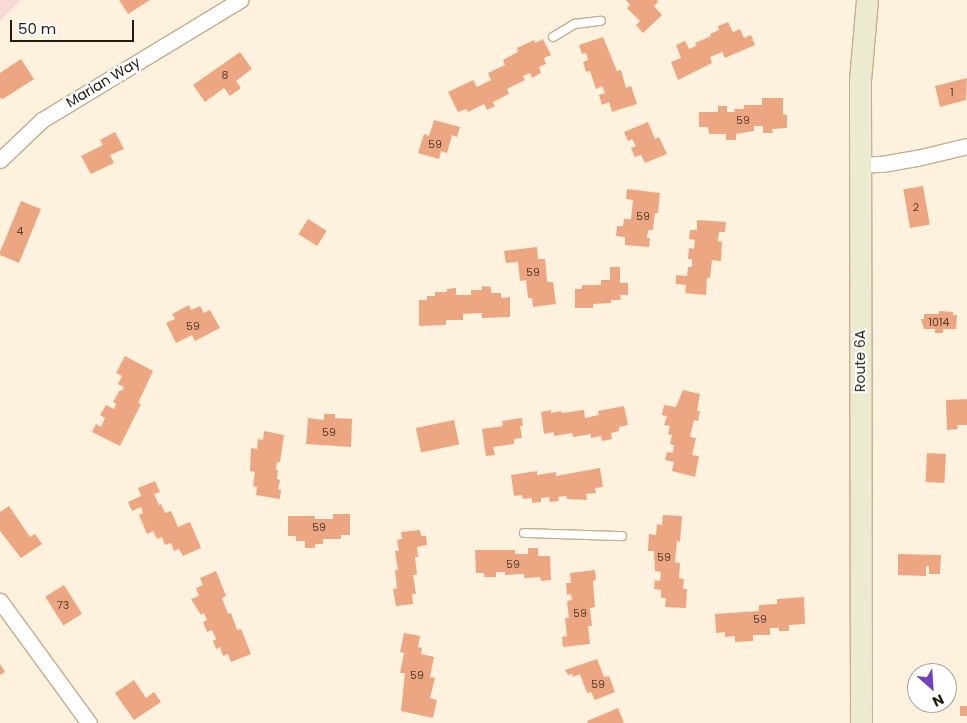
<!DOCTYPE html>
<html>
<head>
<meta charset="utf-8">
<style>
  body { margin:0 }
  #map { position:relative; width:967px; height:723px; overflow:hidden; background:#fef1dd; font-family:Poppins,sans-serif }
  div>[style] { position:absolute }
  .green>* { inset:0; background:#fadad8 }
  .building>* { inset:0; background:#eca681; transform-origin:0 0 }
  .roads { filter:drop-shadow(1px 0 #c3ae90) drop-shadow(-1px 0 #c3ae90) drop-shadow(0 1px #c3ae90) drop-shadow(0 -1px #c3ae90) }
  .lane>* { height:8px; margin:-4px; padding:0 4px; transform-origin:4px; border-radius:4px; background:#fff }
  .street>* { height:15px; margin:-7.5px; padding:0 7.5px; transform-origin:7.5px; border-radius:7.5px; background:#fff }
  .secondary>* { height:21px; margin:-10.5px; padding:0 10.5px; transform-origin:10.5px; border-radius:10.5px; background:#ecebd0 }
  span { translate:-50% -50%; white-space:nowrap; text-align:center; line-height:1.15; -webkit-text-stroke:4px #fff; paint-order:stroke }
  .number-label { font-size:11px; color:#563e2d }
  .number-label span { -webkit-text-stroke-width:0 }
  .street-label { font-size:14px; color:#241c11 }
  .north { position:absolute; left:907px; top:663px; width:50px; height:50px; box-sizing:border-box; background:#fff; border:1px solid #a7a4a0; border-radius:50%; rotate:154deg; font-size:14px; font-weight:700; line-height:20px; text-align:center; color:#241c11 }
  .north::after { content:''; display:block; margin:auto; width:18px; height:22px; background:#7144bd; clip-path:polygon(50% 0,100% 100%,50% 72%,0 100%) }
  .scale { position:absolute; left:10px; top:20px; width:124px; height:22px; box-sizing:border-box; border:2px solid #241c11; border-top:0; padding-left:6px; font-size:15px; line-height:18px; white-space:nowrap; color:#241c11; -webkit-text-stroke:4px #fff; paint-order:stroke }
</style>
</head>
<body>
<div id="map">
  <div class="green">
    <div style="clip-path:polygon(0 0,21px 0,0 21px)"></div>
  </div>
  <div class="building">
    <div style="clip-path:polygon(119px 0,150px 0,128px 14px)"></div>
    <div style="clip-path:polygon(626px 0,657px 0,658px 2px,654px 6px,662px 15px,643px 33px,636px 25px,640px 21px,627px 8px,630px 5px)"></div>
    <div style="clip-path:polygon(728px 22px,733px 32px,740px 29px,744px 38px,751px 35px,755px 45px,725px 58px,722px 52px,710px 57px,712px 63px,678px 80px,671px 62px,681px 58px,676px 45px,685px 41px,689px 49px,696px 46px,695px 43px,711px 36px,710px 34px,719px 30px,718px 26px)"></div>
    <div style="clip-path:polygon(603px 37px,617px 71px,621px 70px,626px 88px,631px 86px,637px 104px,612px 112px,609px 102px,602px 105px,599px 95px,605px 93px,602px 86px,596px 89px,590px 71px,586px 72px,583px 62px,588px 60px,586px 53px,582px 54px,579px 45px)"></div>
    <div style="clip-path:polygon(543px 39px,551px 55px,544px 58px,546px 64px,539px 67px,541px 73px,532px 78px,530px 73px,523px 76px,525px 80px,507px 89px,509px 94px,493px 102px,495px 106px,487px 110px,484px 104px,468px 112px,466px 109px,458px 112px,448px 92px,473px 80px,477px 87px,491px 80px,488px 73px,505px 65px,503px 60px,518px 52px,517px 48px,534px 40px,535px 43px)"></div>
    <div style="clip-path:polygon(240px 52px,252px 69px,236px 81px,241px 88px,230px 96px,224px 88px,205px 102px,193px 85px)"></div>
    <div style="clip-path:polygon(21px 59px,34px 79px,3px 99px,0 98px,0 73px)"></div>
    <div style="clip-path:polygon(967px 78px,966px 100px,940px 107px,935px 86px)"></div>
    <div style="clip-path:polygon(762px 98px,783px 98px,783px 114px,787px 115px,787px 128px,772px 129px,773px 133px,763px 133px,763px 126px,754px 126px,754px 131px,736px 134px,736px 140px,726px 140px,726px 134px,709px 134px,708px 127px,699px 127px,699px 112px,718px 112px,718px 106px,727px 106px,727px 112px,735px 112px,734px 109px,744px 109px,744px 105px,762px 105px)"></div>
    <div style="clip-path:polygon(434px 120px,460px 127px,457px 137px,452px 135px,447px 153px,441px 151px,439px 159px,418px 153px,424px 134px,429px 136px)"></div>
    <div style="clip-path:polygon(648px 122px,655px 139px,659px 137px,667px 154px,645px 163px,641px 155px,635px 157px,631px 148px,636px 146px,632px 139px,628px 141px,624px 132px)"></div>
    <div style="clip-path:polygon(115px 132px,124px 149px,110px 155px,114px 163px,91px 174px,81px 156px,103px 145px,100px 140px)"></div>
    <div style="left:923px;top:186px;width:39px;height:20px;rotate:80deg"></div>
    <div style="clip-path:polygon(627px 189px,660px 193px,658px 213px,655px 213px,653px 230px,648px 230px,647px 238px,650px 238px,649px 247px,625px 245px,625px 237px,616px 236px,617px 226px,623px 226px,624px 219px,631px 219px,633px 200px,626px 199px)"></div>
    <div style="clip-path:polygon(21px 201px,41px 209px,19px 263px,0 255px,0 252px)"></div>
    <div style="left:308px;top:219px;width:22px;height:18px;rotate:32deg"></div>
    <div style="clip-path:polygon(697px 220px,726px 222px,725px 232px,719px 232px,718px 241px,722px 242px,721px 261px,712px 260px,710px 278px,707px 278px,706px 295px,685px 293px,686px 285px,676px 284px,676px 275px,687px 276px,688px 267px,692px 267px,692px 259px,688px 259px,689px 248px,694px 249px,695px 240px,689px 239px,690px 230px,697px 230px)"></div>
    <div style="clip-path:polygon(537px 247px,538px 259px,545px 259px,547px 282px,553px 282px,556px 304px,533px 307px,532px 298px,528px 298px,526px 280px,520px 281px,518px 262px,506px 263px,504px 251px)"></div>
    <div style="clip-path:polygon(610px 267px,620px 267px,620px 283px,628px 283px,628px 295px,620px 295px,621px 300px,611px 300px,611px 303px,593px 304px,593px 308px,575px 308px,575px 289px,582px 289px,582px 285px,601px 285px,601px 280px,610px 280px)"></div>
    <div style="clip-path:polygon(482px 286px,491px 287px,491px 293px,501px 293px,501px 298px,510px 297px,510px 317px,482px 318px,482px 313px,463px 314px,463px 320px,446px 320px,446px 325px,419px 326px,419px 300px,427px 300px,427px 296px,435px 296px,435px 292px,447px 292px,447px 289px,456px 288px,456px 295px,471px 295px,471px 290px,482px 290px)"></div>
    <div style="clip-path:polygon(189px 305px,191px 310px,200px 306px,204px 313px,210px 310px,220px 328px,195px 341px,192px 335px,176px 343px,166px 323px,175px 319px,172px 314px)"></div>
    <div style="clip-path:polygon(939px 311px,953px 312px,953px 315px,957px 315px,956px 329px,943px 329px,943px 333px,935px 333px,935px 329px,924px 329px,921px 319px,924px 319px,924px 314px,939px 314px)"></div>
    <div style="clip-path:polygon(125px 356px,153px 371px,138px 403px,141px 404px,120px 446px,92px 432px,96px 424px,101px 427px,105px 418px,100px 415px,106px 405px,114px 409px,116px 404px,113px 402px,120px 390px,122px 391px,124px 387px,118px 384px,122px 376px,116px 373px)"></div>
    <div style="clip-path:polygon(683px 390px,700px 394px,697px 411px,700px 411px,698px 421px,694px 420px,690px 437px,696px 438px,692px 455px,699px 456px,695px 477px,672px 471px,674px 462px,665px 460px,667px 452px,673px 453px,674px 445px,670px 444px,672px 435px,668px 434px,670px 426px,664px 425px,667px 416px,662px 415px,664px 405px,676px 407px)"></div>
    <div style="clip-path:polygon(967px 399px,967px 425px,957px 425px,958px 429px,947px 430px,946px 400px)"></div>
    <div style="clip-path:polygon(624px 406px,628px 425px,619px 427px,619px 431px,611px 433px,612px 439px,602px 441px,601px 436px,591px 438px,591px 434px,573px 437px,572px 433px,554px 436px,554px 432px,544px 434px,541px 412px,551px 410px,551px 413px,561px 411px,562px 413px,584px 410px,585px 418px,599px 415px,598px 411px)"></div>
    <div style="clip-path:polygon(324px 414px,335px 414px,335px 418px,352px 419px,351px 447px,306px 444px,308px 418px,324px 420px)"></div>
    <div style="clip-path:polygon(522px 418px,523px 426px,520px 426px,522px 438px,514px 439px,514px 444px,493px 447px,495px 455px,486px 456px,482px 429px,503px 426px,502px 421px)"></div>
    <div style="left:454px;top:420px;width:25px;height:39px;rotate:78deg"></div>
    <div style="clip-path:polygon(264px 431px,284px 435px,280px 462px,277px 462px,276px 470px,278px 470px,277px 479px,280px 480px,278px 489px,281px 490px,280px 499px,256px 495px,257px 487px,253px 486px,255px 472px,250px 471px,251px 448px,257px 449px,258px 439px,263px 440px)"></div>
    <div style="left:927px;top:453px;width:19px;height:29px;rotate:3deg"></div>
    <div style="clip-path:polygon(600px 468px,603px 487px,595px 488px,596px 493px,586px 494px,587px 500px,567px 499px,566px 496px,558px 497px,559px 501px,550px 502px,549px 497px,541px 498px,541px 502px,532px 503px,532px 498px,523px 499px,522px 495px,514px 496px,511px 475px,537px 471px,537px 475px,556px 472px,556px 476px)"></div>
    <div style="clip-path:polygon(155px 481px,160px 492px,154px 494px,159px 505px,161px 504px,165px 513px,171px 511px,178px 527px,190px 522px,201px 548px,183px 556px,179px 549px,174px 551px,171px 543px,165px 545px,162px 537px,157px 539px,153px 531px,147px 534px,139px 515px,143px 513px,141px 507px,132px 511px,128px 502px,141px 496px,138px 488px)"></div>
    <div style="clip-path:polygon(9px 506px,30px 537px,35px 534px,42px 544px,21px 558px,0 531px,0 512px)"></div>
    <div style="clip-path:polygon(333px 514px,350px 514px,350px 535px,341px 535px,341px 539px,323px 539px,323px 544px,315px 544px,315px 548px,305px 548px,305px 541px,296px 541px,296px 536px,288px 536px,288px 516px,315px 516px,315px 519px,333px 519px)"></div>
    <div style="clip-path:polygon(663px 515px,682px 516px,680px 542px,677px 541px,675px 562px,680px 563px,679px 578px,684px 579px,683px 589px,687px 589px,686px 608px,665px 607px,666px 598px,661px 598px,661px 590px,654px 589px,655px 580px,660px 581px,661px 572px,655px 571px,654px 551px,648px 551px,649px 534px,656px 535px,657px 524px,662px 525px)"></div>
    <div style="clip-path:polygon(420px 530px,421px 536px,426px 536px,427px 545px,417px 547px,418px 557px,415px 557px,417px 575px,413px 575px,416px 594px,412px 594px,413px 604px,396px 606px,393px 589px,397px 588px,395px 570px,398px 570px,395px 551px,399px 551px,397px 540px,402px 539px,401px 532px)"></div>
    <div style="clip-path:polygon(528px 548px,538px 548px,538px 556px,550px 556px,551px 580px,541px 581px,540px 577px,524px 578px,524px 574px,505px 575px,505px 572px,496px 572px,496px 577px,484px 577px,484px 573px,476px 573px,475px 550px,515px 550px,515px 554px,528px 554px)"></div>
    <div style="clip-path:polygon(898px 554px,941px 555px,940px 574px,929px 574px,929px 566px,926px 566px,926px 576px,898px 575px)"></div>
    <div style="clip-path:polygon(595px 570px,596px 580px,593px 581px,595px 607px,590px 608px,592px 626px,588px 626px,590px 644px,563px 647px,562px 637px,567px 636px,565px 618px,569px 618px,567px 601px,572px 600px,571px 594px,567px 595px,566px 583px,571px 583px,570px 573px)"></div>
    <div style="clip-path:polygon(216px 571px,226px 596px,222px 598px,228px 614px,231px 613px,237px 630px,241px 629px,251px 654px,231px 662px,228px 654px,223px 656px,220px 647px,216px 649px,213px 641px,216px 639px,212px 630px,207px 632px,203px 622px,207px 620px,204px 613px,201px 615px,191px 599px,199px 596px,196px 588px,203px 585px,200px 578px)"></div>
    <div style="left:64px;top:585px;width:34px;height:22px;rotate:58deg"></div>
    <div style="clip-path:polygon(804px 597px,805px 624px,789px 625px,789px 631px,779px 631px,779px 628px,770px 628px,770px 635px,753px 635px,753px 641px,735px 642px,735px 636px,725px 637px,725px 632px,716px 633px,715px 614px,759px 611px,759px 605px,777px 604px,777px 599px)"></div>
    <div style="clip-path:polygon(404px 633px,420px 636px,418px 647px,422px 648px,421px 654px,434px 657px,430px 677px,435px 678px,430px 698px,437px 700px,433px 718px,401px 711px,405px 673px,400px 673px,404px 653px,400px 652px)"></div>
    <div style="clip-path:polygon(597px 659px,604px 677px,609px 676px,615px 692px,595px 700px,591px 692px,587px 693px,580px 674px,573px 677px,572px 674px,568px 675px,565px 670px)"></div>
    <div style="clip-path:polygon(0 664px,5px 672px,0 675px)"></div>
    <div style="clip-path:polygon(134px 680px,146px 698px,154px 692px,161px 702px,134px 720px,115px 693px)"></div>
    <div style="left:960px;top:706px;width:7px;height:10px"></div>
    <div style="clip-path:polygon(618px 708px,624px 723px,588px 723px,587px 721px)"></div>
  </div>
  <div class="roads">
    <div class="lane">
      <div style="left:553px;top:37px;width:26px;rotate:-31deg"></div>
      <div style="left:575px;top:24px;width:26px;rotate:-7deg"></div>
      <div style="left:524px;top:533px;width:98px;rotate:1.8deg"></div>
    </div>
    <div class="street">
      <div style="left:0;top:160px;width:58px;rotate:-43.6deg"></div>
      <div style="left:42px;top:120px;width:232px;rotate:-31.2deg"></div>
      <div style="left:860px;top:165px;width:22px;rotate:-3deg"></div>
      <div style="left:882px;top:164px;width:36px;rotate:-10deg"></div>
      <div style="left:917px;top:158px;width:51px;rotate:-13.5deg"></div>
      <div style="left:0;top:601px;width:151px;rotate:53.9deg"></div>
    </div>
    <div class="secondary">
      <div style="left:861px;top:723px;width:643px;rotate:-90.09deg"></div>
      <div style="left:860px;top:80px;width:80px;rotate:-85deg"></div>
    </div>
  </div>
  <div class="number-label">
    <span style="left:225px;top:75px">8</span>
    <span style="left:952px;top:92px">1</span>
    <span style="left:743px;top:120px">59</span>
    <span style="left:435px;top:144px">59</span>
    <span style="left:916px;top:207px">2</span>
    <span style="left:643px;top:216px">59</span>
    <span style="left:20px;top:231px">4</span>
    <span style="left:533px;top:272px">59</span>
    <span style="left:939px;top:322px">1014</span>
    <span style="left:193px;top:326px">59</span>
    <span style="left:329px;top:432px">59</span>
    <span style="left:319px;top:527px">59</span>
    <span style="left:664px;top:557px">59</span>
    <span style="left:513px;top:564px">59</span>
    <span style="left:63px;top:605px">73</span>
    <span style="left:580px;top:613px">59</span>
    <span style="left:760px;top:619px">59</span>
    <span style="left:417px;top:675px">59</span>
    <span style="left:598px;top:684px">59</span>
  </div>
  <div class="street-label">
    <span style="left:103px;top:82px;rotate:-31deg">Marian Way</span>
    <span style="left:860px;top:361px;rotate:-90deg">Route 6A</span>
  </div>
  <div class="north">N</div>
  <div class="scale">50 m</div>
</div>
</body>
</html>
